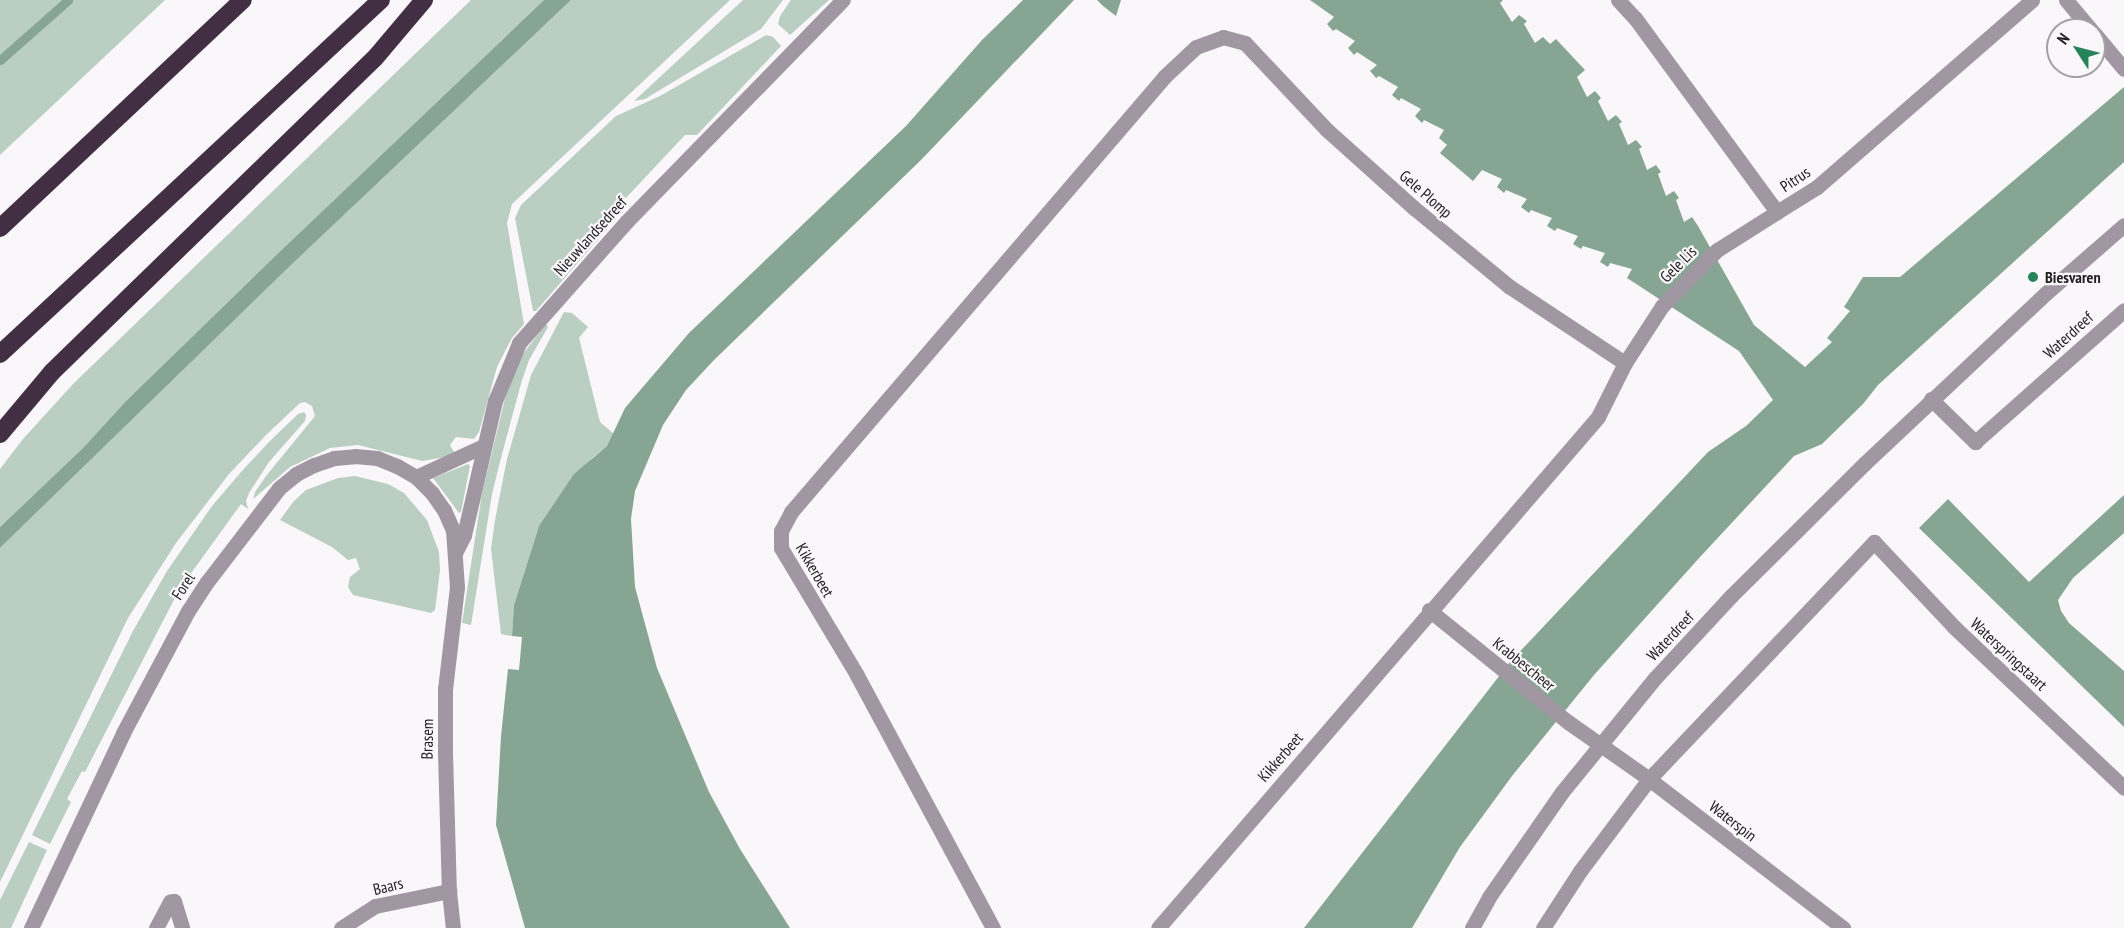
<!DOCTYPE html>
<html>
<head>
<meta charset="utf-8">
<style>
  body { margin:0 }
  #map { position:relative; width:2124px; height:928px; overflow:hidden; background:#faf7fa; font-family:"PT Sans Narrow",sans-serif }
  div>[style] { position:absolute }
  .green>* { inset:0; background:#bacec2 }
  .water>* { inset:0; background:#86a593 }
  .stream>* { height:9px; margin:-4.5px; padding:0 4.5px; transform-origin:4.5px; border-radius:4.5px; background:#86a593 }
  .minor>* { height:15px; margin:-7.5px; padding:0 7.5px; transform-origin:7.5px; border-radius:7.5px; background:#a197a3 }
  .highway>* { height:18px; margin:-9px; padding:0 9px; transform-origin:9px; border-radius:9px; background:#422f44 }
  .dots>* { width:16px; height:16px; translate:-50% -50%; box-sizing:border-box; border:3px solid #faf7fa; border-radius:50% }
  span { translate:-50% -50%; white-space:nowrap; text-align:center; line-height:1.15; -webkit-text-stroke:4.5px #faf7fa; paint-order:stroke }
  .street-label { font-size:16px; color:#212021 }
  .poi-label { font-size:16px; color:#212021; font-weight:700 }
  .left { translate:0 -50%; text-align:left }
  .north { position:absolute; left:2046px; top:18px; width:60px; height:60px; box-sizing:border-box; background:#faf7fa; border:2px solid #a3a1a3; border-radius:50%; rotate:306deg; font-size:16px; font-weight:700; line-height:24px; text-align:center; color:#212021 }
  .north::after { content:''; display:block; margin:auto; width:21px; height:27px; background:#27835a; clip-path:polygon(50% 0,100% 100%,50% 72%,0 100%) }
</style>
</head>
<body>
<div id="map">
  <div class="green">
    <div style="clip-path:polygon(0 0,165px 0,0 155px)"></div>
    <div style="clip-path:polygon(471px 0,544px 0,269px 262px,126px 401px,83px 448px,0 527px,0 469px,23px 439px,73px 384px)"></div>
    <div style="clip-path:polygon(571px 0,730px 0,512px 204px,507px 223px,524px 324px,512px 338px,497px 367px,479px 432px,474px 439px,456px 437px,450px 445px,454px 452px,446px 457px,422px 461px,358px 445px,330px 448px,290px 467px,253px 499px,255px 492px,266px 476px,315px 416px,312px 406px,305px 402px,300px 403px,266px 435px,229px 474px,176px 543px,128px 618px,0 882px,0 548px,290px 266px)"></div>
    <div style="clip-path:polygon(743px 0,783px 0,761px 29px,645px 99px,634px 101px)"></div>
    <div style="clip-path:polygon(791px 0,829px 0,790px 35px,778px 24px,780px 16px)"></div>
    <div style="clip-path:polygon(766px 35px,773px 37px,781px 46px,697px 135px,685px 135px,610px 215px,609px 227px,536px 311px,533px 311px,515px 218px,521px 205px,616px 116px,660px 96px)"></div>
    <div style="clip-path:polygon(564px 312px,572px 313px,588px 327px,579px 338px,600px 422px,614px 434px,607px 446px,592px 458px,539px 526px,514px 605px,512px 636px,501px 634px,491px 549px,495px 520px,507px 459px,531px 375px)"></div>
    <div style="clip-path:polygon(546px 324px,548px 327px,529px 360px,522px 380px,502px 454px,492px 494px,471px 625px,462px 623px,482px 493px,507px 390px,522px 355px)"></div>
    <div style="clip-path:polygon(304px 412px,306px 415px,305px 421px,269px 462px,249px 493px,246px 501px,248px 509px,241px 504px,179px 590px,85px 772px,82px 771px,67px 799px,71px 802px,50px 844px,32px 835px,133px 631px,167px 571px,212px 506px,241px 472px,269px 442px,298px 414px)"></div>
    <div style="clip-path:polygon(468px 464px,470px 466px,461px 512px,459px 513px,433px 478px)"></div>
    <div style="clip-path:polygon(355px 476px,388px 484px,404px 493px,427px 520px,439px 552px,440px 570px,435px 610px,431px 613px,353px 595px,348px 587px,350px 577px,360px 569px,356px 558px,348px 560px,332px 547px,280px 520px,293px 502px,306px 490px,338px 478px)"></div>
    <div style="clip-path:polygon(29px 842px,47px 850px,11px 928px,0 928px,0 900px)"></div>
  </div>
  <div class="water">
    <div style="clip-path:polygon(544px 0,571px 0,290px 266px,0 548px,0 527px,83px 448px,126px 401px,269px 262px)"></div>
    <div style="clip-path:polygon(1023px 0,1074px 0,921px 160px,714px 360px,686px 390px,663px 425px,635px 491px,631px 519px,635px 587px,657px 668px,709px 792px,740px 849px,790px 928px,525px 928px,496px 825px,501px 736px,508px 669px,519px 670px,522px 637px,512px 636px,514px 605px,539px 526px,574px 474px,607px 446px,625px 408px,689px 333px,906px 126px,982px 40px)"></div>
    <div style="clip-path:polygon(1097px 0,1121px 0,1116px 16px,1103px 6px)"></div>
    <div style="clip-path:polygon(1310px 0,1503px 0,1500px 3px,1512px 22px,1519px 15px,1527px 21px,1524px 24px,1535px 43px,1543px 37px,1550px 44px,1556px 39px,1585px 70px,1577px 77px,1587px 97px,1595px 91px,1601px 98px,1598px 101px,1608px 121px,1616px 115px,1622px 122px,1619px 124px,1628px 145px,1636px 140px,1642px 147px,1639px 149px,1647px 170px,1656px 165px,1661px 172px,1658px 174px,1666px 196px,1674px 191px,1679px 198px,1676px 200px,1684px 222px,1692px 217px,1698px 226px,1754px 325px,1805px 367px,1832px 342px,1827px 338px,1850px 311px,1844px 307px,1863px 277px,1900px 277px,2124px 87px,2124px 162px,1878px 385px,1863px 404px,1822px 444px,1794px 456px,1700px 557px,1594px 675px,1512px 776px,1460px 847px,1412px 928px,1304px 928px,1510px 662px,1708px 452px,1746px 426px,1773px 400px,1739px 351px,1627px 278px,1632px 269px,1610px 263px,1608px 267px,1600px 262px,1605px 253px,1583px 246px,1581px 249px,1573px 244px,1578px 236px,1557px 228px,1555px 231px,1547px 226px,1552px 218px,1531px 210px,1529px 213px,1521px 207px,1527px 199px,1506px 190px,1504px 193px,1497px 187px,1502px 179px,1482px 170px,1473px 181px,1440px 153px,1447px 145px,1439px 138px,1444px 130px,1424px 120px,1422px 123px,1415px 116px,1421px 109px,1401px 98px,1399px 101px,1392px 95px,1398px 87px,1379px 76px,1376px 78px,1370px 71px,1377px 65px,1357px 52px,1354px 55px,1348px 48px,1355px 41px,1336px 29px,1333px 31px,1327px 24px,1334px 17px)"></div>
    <div style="clip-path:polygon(2124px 495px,2124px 533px,2073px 578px,2058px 600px,2061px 611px,2069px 623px,2124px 671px,2124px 727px,1919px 528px,1948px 499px,2029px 582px)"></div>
  </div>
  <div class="stream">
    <div style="left:0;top:60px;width:91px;rotate:-41.4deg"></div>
  </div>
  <div class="minor">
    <div style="left:1618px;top:0;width:25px;rotate:47deg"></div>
    <div style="left:1635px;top:18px;width:240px;rotate:53.8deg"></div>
    <div style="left:1777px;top:212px;width:47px;rotate:-32deg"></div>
    <div style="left:1817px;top:187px;width:285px;rotate:-41deg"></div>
    <div style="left:2066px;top:0;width:39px;rotate:50deg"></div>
    <div style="left:2094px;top:33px;width:47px;rotate:50.2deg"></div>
    <div style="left:1625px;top:363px;width:68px;rotate:-57deg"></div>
    <div style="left:1662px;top:306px;width:78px;rotate:-45.5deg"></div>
    <div style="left:1717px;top:250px;width:71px;rotate:-32.3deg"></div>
    <div style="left:1931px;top:399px;width:62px;rotate:44.3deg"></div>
    <div style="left:1975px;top:442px;width:199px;rotate:-41.5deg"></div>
    <div style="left:416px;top:477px;width:74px;rotate:-24.8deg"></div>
    <div style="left:456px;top:551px;width:18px;rotate:-63deg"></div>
    <div style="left:464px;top:535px;width:138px;rotate:-77deg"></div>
    <div style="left:495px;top:401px;width:63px;rotate:-67.5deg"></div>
    <div style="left:519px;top:343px;width:163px;rotate:-48.5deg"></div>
    <div style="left:627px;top:221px;width:309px;rotate:-45.7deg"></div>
    <div style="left:1429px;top:610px;width:179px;rotate:38.9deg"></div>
    <div style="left:1568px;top:722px;width:99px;rotate:35.1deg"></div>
    <div style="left:1649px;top:779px;width:245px;rotate:37.5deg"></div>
    <div style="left:31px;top:928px;width:216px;rotate:-64.7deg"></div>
    <div style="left:123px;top:733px;width:138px;rotate:-62deg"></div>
    <div style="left:188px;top:611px;width:35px;rotate:-57deg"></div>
    <div style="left:207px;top:582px;width:118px;rotate:-52.5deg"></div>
    <div style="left:279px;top:488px;width:22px;rotate:-39deg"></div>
    <div style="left:296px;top:474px;width:20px;rotate:-27deg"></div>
    <div style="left:314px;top:465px;width:21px;rotate:-19deg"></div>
    <div style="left:334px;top:458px;width:21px;rotate:-5deg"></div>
    <div style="left:355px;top:456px;width:22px;rotate:5deg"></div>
    <div style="left:377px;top:458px;width:22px;rotate:22deg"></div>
    <div style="left:397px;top:466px;width:22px;rotate:30deg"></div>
    <div style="left:416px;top:477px;width:23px;rotate:45deg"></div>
    <div style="left:432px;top:493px;width:21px;rotate:55deg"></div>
    <div style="left:444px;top:510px;width:22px;rotate:66deg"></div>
    <div style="left:453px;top:530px;width:57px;rotate:86deg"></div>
    <div style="left:457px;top:587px;width:103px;rotate:96.7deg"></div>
    <div style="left:445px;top:689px;width:63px;rotate:90deg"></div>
    <div style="left:445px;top:752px;width:139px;rotate:88.4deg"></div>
    <div style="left:449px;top:891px;width:37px;rotate:84deg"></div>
    <div style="left:156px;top:928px;width:30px;rotate:-62deg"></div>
    <div style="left:170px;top:902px;width:4px;rotate:-14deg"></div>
    <div style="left:174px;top:901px;width:28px;rotate:73deg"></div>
    <div style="left:341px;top:928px;width:40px;rotate:-32.9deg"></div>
    <div style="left:375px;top:906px;width:76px;rotate:-11.5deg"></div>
    <div style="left:993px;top:928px;width:287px;rotate:-118.3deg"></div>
    <div style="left:857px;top:675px;width:148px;rotate:-120.9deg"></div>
    <div style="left:781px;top:548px;width:17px;rotate:-90deg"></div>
    <div style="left:781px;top:531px;width:21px;rotate:-62deg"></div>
    <div style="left:791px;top:512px;width:574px;rotate:-49.38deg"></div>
    <div style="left:1165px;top:76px;width:42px;rotate:-43.1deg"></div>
    <div style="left:1196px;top:47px;width:29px;rotate:-20deg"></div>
    <div style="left:1223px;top:37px;width:23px;rotate:15deg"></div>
    <div style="left:1245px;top:43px;width:120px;rotate:46.7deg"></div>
    <div style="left:1327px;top:130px;width:117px;rotate:41.9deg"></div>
    <div style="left:1414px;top:208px;width:124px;rotate:39.5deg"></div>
    <div style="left:1510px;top:287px;width:138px;rotate:33.5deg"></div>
    <div style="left:1625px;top:363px;width:60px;rotate:116.6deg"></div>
    <div style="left:1598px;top:417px;width:674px;rotate:130.73deg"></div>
    <div style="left:1472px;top:928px;width:35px;rotate:-61deg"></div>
    <div style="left:1489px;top:897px;width:128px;rotate:-55.2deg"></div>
    <div style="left:1562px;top:792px;width:147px;rotate:-50.8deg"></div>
    <div style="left:1655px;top:678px;width:112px;rotate:-47.2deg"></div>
    <div style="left:1731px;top:596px;width:189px;rotate:-44.8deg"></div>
    <div style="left:1865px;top:463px;width:248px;rotate:-43.2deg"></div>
    <div style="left:2046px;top:293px;width:103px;rotate:-41.1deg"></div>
    <div style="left:1543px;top:928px;width:68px;rotate:-57deg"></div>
    <div style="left:1580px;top:871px;width:115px;rotate:-53.1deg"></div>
    <div style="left:1649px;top:779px;width:327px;rotate:-46.5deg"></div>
    <div style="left:1874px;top:542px;width:117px;rotate:46.7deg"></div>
    <div style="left:1954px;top:627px;width:234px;rotate:43.4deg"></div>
  </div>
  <div class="highway">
    <div style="left:0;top:228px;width:333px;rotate:-43.2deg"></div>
    <div style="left:0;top:354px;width:520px;rotate:-42.9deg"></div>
    <div style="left:0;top:434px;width:81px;rotate:-50deg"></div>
    <div style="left:52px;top:372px;width:450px;rotate:-44.2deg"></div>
    <div style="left:375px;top:58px;width:76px;rotate:-49.8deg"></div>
  </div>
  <div class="dots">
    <div style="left:2033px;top:277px;background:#27835a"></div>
  </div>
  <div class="street-label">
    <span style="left:1795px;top:179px;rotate:-34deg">Pitrus</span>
    <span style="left:1426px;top:194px;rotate:41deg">Gele Plomp</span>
    <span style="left:590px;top:236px;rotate:-48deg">Nieuwlandsedreef</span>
    <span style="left:1678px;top:264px;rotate:-45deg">Gele Lis</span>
    <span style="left:2068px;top:335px;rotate:-42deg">Waterdreef</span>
    <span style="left:815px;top:570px;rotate:60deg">Kikkerbeet</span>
    <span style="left:183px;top:586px;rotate:-57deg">Forel</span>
    <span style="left:1670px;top:636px;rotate:-47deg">Waterdreef</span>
    <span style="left:2009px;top:654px;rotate:43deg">Waterspringstaart</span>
    <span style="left:1524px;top:664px;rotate:39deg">Krabbescheer</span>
    <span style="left:427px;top:739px;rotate:-89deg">Brasem</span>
    <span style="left:1280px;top:757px;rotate:-49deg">Kikkerbeet</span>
    <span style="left:1733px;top:821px;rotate:38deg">Waterspin</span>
    <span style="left:388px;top:886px;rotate:-14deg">Baars</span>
  </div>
  <div class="poi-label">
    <span class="left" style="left:2045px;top:277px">Biesvaren</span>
  </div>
  <div class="north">N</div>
</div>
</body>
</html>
